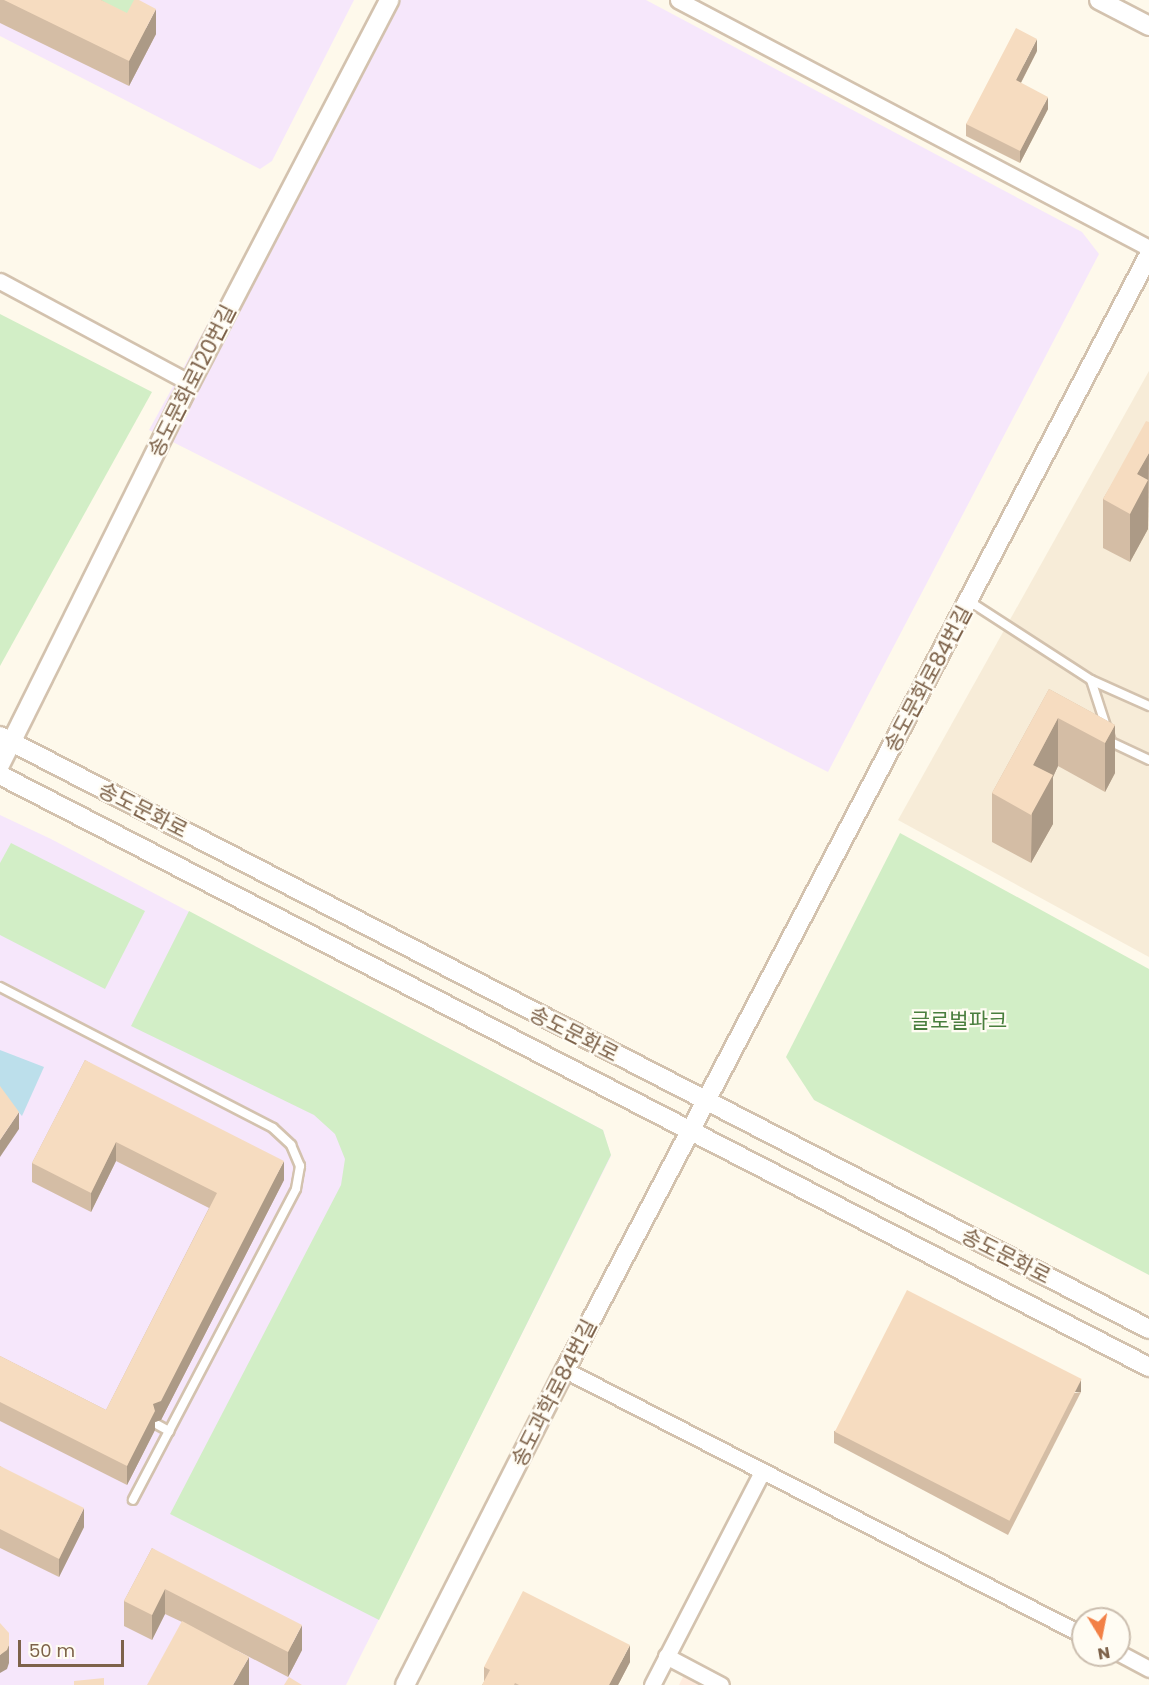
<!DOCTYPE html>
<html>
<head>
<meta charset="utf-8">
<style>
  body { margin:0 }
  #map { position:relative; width:1149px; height:1685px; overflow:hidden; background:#fef9eb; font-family:Poppins,"Noto Sans KR",sans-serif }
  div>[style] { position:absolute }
  .residential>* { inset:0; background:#f7ecd8 }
  .commercial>* { inset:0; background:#ffecde }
  .education>* { inset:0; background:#f6e7fb }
  .green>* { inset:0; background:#d2eec6 }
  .water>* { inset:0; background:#bcdfeb }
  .roads { filter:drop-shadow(2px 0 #d3c2ae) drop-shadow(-2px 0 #d3c2ae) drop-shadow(0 2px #d3c2ae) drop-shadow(0 -2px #d3c2ae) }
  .service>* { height:8px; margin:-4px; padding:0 4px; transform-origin:4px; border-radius:4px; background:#fff }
  .minor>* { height:15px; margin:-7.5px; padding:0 7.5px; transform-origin:7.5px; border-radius:7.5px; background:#fff }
  .tertiary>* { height:18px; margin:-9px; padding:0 9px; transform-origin:9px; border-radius:9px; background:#fff }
  .wall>* { inset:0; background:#d4bda5 }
  .shaded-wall>* { inset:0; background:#ac9a86; transform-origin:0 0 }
  .building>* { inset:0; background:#f6dcc0; transform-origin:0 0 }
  span { translate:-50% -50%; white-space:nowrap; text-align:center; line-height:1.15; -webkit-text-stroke:4.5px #fffcf3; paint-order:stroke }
  .street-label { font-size:21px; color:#7d624a }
  .park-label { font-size:21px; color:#497e3d }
  .north { position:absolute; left:1071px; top:1607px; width:60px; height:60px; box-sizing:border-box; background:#fffcf3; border:2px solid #cbbeaf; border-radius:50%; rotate:170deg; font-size:16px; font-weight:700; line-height:24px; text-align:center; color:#7d624a }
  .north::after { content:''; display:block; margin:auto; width:21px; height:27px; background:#f28046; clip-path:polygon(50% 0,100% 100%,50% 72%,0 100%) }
  .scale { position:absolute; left:18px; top:1640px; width:106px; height:27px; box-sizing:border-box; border:3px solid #7d624a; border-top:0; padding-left:8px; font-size:18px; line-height:21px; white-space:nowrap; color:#7d624a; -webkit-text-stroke:4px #fffcf3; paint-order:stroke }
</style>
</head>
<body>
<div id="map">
  <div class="residential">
    <div style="clip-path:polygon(1149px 371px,1149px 957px,898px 820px)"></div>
  </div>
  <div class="commercial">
    <div style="clip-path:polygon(687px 1669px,717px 1685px,679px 1685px)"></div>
  </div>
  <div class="education">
    <div style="clip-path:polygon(0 0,354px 0,272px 161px,260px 169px,0 36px)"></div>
    <div style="clip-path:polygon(386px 0,646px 0,1082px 232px,1099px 254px,828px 772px,149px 430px)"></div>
    <div style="clip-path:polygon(0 815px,51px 839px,603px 1130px,611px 1156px,346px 1685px,0 1685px)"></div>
  </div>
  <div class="green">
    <div style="clip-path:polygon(79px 0,135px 0,122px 23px)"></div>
    <div style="clip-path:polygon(0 314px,152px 392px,0 666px)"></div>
    <div style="clip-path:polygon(900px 833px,1149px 969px,1149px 1275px,814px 1100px,786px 1057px)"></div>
    <div style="clip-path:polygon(11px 843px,145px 911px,105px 989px,0 935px,0 863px)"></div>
    <div style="clip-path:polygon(189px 911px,603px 1130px,611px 1155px,379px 1620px,170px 1514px,341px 1185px,345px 1159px,335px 1134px,314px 1115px,131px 1026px)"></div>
  </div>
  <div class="water">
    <div style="clip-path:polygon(0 1050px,44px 1067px,22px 1116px,0 1092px)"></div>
  </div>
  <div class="roads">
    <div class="service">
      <div style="left:969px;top:601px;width:145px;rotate:32.9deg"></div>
      <div style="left:1091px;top:680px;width:64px;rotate:24.1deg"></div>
      <div style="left:1091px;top:680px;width:65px;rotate:72.1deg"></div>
      <div style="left:1111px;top:742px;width:42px;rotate:25.3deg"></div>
      <div style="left:0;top:987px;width:307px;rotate:27.3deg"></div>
      <div style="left:273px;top:1128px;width:25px;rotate:43deg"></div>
      <div style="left:291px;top:1145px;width:23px;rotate:67deg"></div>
      <div style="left:300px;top:1166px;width:23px;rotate:100deg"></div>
      <div style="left:296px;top:1189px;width:351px;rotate:117.7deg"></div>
      <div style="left:158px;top:1425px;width:13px;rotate:29deg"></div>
    </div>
    <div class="minor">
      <div style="left:678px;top:0;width:532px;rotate:27.77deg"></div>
      <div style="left:0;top:281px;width:216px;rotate:28.2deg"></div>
      <div style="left:565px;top:1370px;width:582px;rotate:27.09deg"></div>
      <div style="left:1119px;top:1653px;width:34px;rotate:28deg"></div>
      <div style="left:666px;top:1656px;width:62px;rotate:27.8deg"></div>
      <div style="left:652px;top:1685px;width:240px;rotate:-62.7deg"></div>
    </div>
    <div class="tertiary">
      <div style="left:1099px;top:0;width:56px;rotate:27.5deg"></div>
      <div style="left:0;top:736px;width:1293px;rotate:27.3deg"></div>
      <div style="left:0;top:765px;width:427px;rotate:-63.6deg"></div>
      <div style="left:190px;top:383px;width:432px;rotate:-62.5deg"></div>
      <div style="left:0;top:775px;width:1293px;rotate:27.26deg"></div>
      <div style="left:405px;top:1685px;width:353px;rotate:-63.1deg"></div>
      <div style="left:565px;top:1370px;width:1259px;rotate:-62.36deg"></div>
    </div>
  </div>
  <div class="wall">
    <div style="clip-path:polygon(0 0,101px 0,156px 34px,129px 86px,0 23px)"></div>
    <div style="clip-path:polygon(1037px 51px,1021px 83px,1048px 109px,1020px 163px,966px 136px,966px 124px)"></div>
    <div style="clip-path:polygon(1149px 422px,1148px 529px,1130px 562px,1103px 548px,1103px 499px)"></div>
    <div style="clip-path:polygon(1049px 689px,1115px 725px,1115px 773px,1105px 792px,1058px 766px,1053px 777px,1053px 824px,1031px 863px,992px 842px,992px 793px)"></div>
    <div style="clip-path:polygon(85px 1060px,284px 1180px,161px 1420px,155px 1422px,155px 1430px,127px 1485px,0 1421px,0 1356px,106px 1410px,209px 1208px,116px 1161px,91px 1212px,32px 1182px,32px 1163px)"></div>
    <div style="clip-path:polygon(1081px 1392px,1008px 1535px,834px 1443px,834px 1431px)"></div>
    <div style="clip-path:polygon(0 1466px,84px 1527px,59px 1577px,0 1548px)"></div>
    <div style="clip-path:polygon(152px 1548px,302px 1650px,288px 1677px,236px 1650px,249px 1685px,182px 1622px,165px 1614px,152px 1640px,124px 1626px,124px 1601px)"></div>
    <div style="clip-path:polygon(630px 1662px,618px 1685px,482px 1685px,484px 1682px,484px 1667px)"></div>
  </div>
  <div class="shaded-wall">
    <div style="clip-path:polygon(156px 9px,156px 34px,129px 86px,129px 61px)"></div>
    <div style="clip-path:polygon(1037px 39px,1037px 51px,1016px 92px,1016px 80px)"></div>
    <div style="clip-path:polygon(1048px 97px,1048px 109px,1020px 163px,1020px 151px)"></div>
    <div style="clip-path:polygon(1149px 453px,1148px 529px,1130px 562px,1130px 514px,1137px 474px)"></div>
    <div style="clip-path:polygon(1058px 718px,1058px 766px,1053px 777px,1053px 824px,1031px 863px,1033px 765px)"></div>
    <div style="clip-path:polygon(1115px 725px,1115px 773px,1105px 792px,1105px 743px)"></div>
    <div style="clip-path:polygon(19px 1112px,19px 1129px,0 1157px,0 1140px)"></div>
    <div style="clip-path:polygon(116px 1142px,116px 1161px,91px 1212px,91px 1193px)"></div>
    <div style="clip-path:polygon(284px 1161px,284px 1180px,161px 1420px,155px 1422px,155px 1430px,127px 1485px,127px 1466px,153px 1404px)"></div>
    <div style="left:1081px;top:1380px;width:12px;height:161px;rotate:90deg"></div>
    <div style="clip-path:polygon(84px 1508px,84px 1527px,59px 1577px,59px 1559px)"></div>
    <div style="clip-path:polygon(165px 1589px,165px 1614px,152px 1640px,152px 1615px)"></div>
    <div style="clip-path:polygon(302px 1625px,302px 1650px,288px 1677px,288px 1652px)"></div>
    <div style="clip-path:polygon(9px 1645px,9px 1663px,7px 1669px,0 1673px,0 1655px)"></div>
    <div style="clip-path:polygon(630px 1645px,630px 1662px,618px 1685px,609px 1685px)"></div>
    <div style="clip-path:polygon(249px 1657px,249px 1685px,233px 1685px)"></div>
  </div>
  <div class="building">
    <div style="clip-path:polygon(4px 0,101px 0,127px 13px,134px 0,139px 0,156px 9px,129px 61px)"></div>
    <div style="clip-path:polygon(1016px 28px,1037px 39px,1016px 80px,1048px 97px,1020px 151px,966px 124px)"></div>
    <div style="clip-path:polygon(1146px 421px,1149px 422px,1149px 453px,1137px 474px,1148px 480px,1130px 514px,1103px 499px)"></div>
    <div style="clip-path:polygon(1049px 689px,1115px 725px,1105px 743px,1058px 718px,1033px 765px,1053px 775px,1031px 815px,992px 793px)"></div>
    <div style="clip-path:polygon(85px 1060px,284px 1161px,161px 1401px,153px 1404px,155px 1411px,127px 1466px,0 1402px,0 1356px,106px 1410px,217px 1193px,116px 1142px,91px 1193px,32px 1163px)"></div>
    <div style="clip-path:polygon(0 1086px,19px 1112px,0 1140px)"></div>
    <div style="left:907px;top:1290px;width:196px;height:159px;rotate:27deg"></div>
    <div style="clip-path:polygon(0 1466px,84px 1508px,59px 1559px,0 1529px)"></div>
    <div style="clip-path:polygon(152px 1548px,302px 1625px,288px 1652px,165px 1589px,152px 1615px,124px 1601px)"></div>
    <div style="clip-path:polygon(523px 1591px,630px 1645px,609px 1685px,519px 1685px,515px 1683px,514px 1685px,482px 1685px,490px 1670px,484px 1667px)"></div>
    <div style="clip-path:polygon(182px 1621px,249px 1657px,233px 1685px,147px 1685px)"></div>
    <div style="clip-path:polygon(0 1623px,9px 1633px,9px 1645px,7px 1650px,0 1655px)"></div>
    <div style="clip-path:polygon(289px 1677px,302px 1685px,284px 1685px)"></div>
    <div style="clip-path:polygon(104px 1678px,104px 1685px,74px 1685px,74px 1681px)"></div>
  </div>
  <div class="street-label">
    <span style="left:192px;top:381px;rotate:-63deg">송도문화로120번길</span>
    <span style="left:928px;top:679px;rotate:-62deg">송도문화로84번길</span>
    <span style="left:143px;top:810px;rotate:27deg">송도문화로</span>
    <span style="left:574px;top:1034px;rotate:27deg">송도문화로</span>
    <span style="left:1006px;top:1256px;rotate:27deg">송도문화로</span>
    <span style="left:554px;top:1393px;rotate:-63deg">송도과학로84번길</span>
  </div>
  <div class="park-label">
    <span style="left:959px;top:1021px">글로벌파크</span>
  </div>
  <div class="north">N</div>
  <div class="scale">50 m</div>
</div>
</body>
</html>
